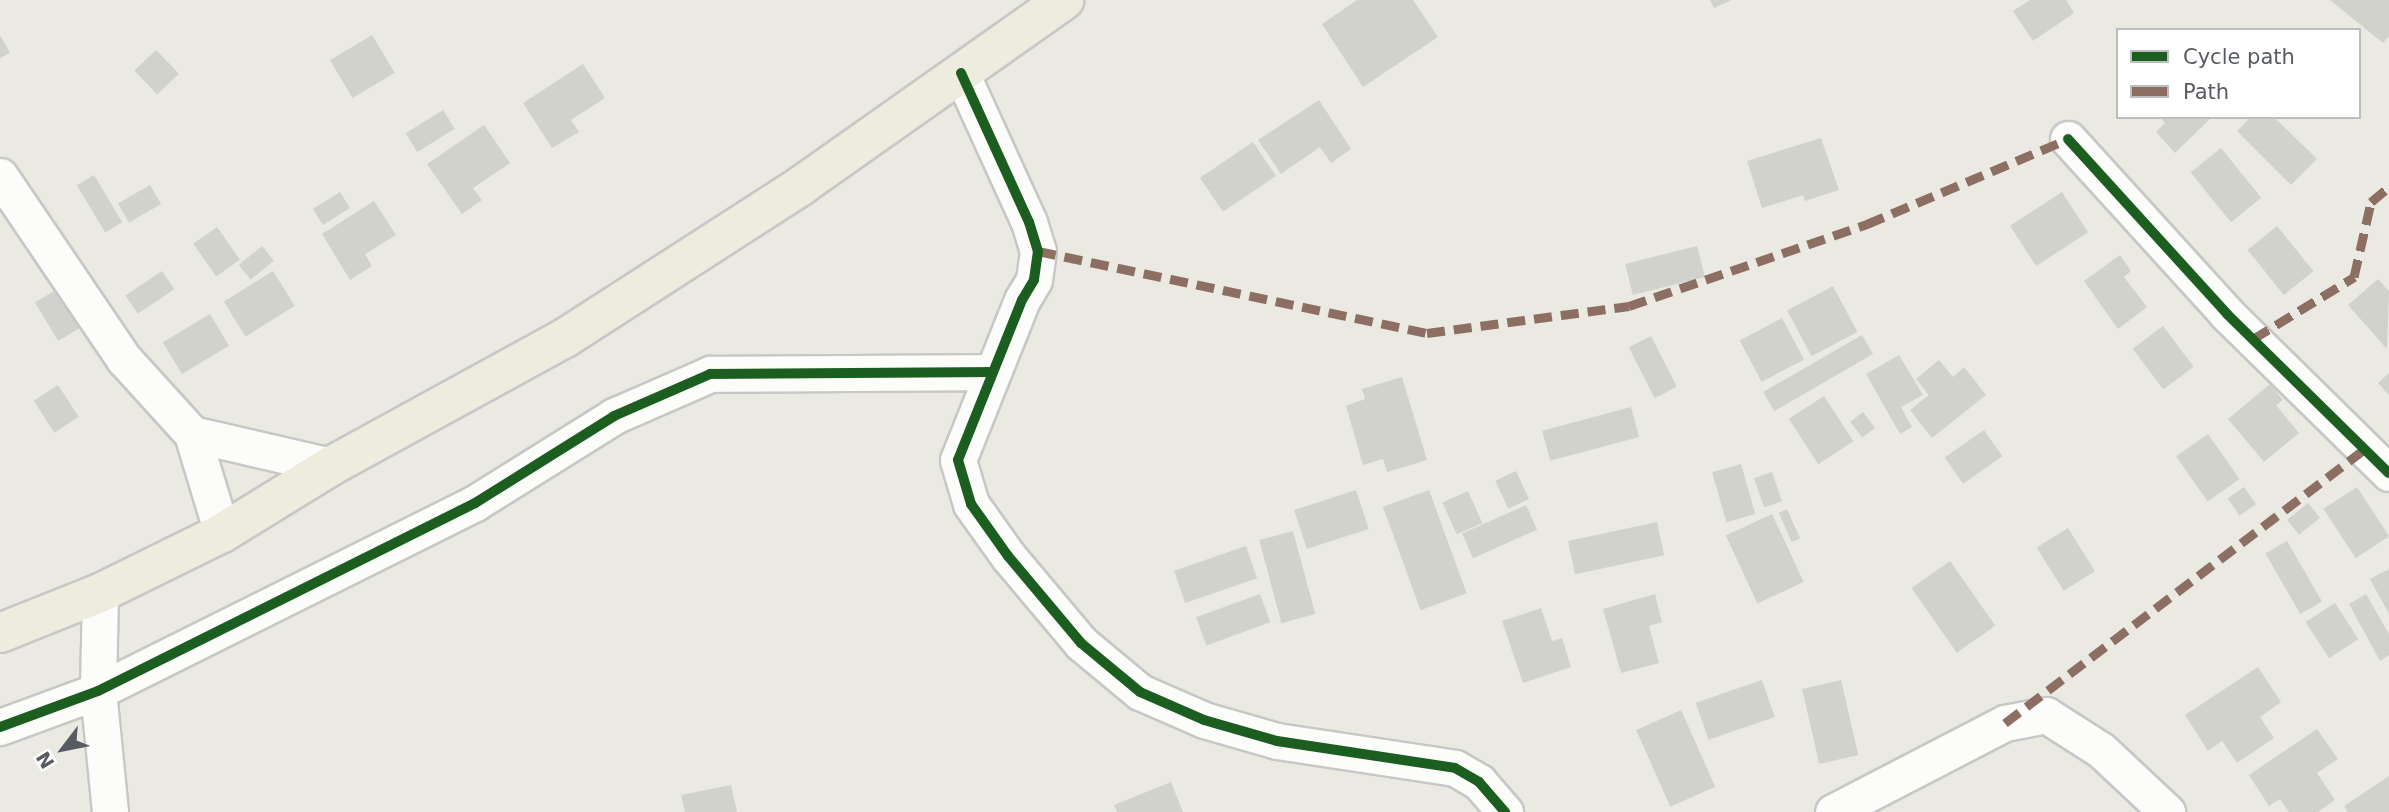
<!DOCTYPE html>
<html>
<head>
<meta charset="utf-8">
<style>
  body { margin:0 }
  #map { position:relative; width:2389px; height:812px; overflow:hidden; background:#eae9e2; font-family:"DejaVu Sans",sans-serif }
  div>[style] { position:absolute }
  .building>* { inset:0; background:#d2d2cd; transform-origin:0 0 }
  .roads { filter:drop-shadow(2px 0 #c7c8c6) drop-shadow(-2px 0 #c7c8c6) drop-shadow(0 2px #c7c8c6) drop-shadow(0 -2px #c7c8c6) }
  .street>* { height:35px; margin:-17.5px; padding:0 17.5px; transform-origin:17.5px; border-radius:17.5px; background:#fcfcfb }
  .highway>* { height:38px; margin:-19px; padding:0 19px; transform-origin:19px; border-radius:19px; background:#eeecdf }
  .quiet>* { height:9px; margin-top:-4.5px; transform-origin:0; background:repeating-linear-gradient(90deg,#8d6e63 0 18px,transparent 0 27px) }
  .cycleway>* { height:10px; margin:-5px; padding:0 5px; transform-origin:5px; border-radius:5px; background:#1b5e20 }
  span { translate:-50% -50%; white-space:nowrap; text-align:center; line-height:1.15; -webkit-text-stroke:6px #fff; paint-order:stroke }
  .legend { position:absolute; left:2116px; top:28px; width:245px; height:91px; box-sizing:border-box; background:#fff; border:2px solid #bcbec0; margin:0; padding:9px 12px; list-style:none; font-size:21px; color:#585c62 }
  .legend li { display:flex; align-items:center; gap:14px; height:35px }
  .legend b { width:35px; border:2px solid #bcbec0 }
  .north { position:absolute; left:28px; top:714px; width:70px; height:70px; -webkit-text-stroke:5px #fff; paint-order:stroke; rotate:238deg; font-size:19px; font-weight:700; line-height:28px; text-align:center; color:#585c62 }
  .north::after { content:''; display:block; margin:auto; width:24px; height:32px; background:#585c62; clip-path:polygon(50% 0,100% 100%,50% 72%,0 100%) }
</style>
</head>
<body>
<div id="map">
  <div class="building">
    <div style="clip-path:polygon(1357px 0,1413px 0,1438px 37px,1363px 87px,1322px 24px)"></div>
    <div style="clip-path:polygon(1710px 0,1732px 0,1714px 8px)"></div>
    <div style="clip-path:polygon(2030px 0,2066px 0,2074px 13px,2033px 41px,2013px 11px)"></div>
    <div style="clip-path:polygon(2330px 0,2389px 0,2389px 36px,2383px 43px)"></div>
    <div style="clip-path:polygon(0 35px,10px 53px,0 58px)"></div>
    <div style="left:372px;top:35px;width:44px;height:49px;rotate:59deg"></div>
    <div style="left:156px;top:50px;width:33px;height:30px;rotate:46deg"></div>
    <div style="clip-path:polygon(583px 64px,605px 98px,571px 120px,579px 132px,552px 148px,523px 103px)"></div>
    <div style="clip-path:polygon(1319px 100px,1351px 149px,1331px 163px,1320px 147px,1281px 174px,1258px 140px)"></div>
    <div style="left:443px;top:110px;width:22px;height:44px;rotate:58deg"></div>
    <div style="clip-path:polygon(2160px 117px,2212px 117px,2175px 153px,2156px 132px,2165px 123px)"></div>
    <div style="clip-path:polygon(2251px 117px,2274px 117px,2317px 159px,2291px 185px,2237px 131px)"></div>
    <div style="clip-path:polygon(484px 125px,510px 163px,473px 188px,482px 200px,462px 214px,427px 164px)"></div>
    <div style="clip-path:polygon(1821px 138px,1839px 190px,1805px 201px,1803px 195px,1762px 208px,1747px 161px)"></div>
    <div style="left:1253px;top:142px;width:41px;height:64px;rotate:56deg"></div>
    <div style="left:2221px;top:148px;width:64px;height:39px;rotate:51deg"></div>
    <div style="left:94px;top:175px;width:55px;height:20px;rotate:59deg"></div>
    <div style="left:150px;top:185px;width:22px;height:37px;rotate:60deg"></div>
    <div style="left:340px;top:192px;width:19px;height:32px;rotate:58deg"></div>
    <div style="left:2062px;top:192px;width:48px;height:62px;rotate:57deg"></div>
    <div style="clip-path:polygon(374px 201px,396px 235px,365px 254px,372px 266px,350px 280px,322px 234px)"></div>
    <div style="left:2277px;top:226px;width:58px;height:38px;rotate:51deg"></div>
    <div style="left:217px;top:227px;width:40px;height:29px;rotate:55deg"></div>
    <div style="left:262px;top:246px;width:19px;height:30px;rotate:51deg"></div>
    <div style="left:1697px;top:246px;width:32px;height:74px;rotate:76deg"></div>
    <div style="clip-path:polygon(2120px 255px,2131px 271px,2124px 277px,2147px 307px,2118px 329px,2084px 281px)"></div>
    <div style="left:162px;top:271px;width:22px;height:44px;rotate:56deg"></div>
    <div style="left:273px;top:271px;width:41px;height:58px;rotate:58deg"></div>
    <div style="clip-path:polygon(2378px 279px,2389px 291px,2387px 349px,2348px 305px)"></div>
    <div style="left:1833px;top:286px;width:52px;height:52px;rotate:62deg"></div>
    <div style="left:59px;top:288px;width:45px;height:28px;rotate:59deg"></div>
    <div style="left:210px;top:314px;width:37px;height:55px;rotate:59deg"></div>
    <div style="left:1782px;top:318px;width:47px;height:48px;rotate:62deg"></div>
    <div style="left:2163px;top:326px;width:51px;height:38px;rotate:53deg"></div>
    <div style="left:1862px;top:335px;width:22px;height:114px;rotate:60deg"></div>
    <div style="left:1651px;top:336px;width:57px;height:25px;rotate:63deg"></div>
    <div style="clip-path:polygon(1899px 355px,1923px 395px,1901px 407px,1912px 427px,1900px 434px,1866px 374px)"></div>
    <div style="clip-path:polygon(1939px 360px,1953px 377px,1964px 367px,1986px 395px,1932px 438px,1910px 410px,1929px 395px,1916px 379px)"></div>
    <div style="clip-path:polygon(2389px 373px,2389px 395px,2378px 383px)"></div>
    <div style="clip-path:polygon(1402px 377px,1427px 460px,1387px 472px,1383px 459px,1363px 465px,1346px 406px,1365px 399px,1362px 389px)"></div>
    <div style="clip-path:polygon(2270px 384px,2283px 400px,2276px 405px,2299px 433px,2264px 462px,2228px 419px)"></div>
    <div style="left:58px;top:385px;width:38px;height:29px;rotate:57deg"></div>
    <div style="left:1824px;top:396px;width:54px;height:42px;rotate:57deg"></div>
    <div style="left:1631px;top:407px;width:31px;height:92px;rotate:75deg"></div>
    <div style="left:1863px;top:412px;width:20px;height:16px;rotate:53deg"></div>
    <div style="left:1984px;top:430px;width:32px;height:48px;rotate:55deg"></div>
    <div style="left:2208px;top:434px;width:55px;height:39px;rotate:55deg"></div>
    <div style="left:1741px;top:464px;width:52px;height:30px;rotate:74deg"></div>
    <div style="left:1516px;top:471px;width:31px;height:23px;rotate:65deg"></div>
    <div style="left:1772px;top:472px;width:31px;height:19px;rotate:71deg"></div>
    <div style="left:2244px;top:487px;width:21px;height:20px;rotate:55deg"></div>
    <div style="left:2357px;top:487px;width:59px;height:40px;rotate:57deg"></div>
    <div style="left:1356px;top:490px;width:41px;height:65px;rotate:72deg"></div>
    <div style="left:1429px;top:490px;width:110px;height:49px;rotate:70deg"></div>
    <div style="left:1468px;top:491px;width:35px;height:28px;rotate:66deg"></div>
    <div style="left:2308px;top:503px;width:19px;height:27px;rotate:51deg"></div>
    <div style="left:1526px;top:505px;width:27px;height:70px;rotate:66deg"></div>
    <div style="left:1787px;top:509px;width:32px;height:9px;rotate:66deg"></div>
    <div style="left:1772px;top:514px;width:75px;height:51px;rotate:65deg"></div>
    <div style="left:1657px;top:522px;width:34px;height:91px;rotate:78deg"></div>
    <div style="left:2068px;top:528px;width:51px;height:37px;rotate:58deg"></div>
    <div style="left:1293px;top:531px;width:86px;height:35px;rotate:75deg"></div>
    <div style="left:2287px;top:541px;width:70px;height:25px;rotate:60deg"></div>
    <div style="left:1246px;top:546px;width:34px;height:76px;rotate:71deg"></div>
    <div style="left:1950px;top:561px;width:79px;height:47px;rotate:55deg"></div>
    <div style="clip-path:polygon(2389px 569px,2389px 614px,2370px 579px)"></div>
    <div style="left:1260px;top:594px;width:30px;height:68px;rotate:70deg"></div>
    <div style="clip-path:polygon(1655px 594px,1662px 622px,1649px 626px,1659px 663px,1621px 673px,1603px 609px)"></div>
    <div style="clip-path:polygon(2366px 594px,2389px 634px,2389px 655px,2380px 661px,2349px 604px)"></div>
    <div style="left:2335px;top:603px;width:43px;height:35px;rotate:57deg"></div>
    <div style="clip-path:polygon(1541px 608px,1552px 641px,1562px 638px,1571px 667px,1523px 683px,1502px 621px)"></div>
    <div style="clip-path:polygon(2258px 667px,2281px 702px,2260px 717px,2274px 738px,2237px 763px,2222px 741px,2208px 751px,2185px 715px)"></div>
    <div style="left:1762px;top:680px;width:39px;height:70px;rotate:71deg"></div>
    <div style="left:1841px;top:680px;width:77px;height:40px;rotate:77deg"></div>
    <div style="left:1681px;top:710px;width:84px;height:49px;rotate:66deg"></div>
    <div style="clip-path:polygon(2317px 729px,2338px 759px,2317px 773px,2335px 800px,2318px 812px,2289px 812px,2280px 799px,2269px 806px,2249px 775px)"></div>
    <div style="clip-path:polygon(2389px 776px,2389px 812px,2348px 812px,2344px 806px)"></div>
    <div style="clip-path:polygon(1171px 782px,1183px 812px,1117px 812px,1114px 805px)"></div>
    <div style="clip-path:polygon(731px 785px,737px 812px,685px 812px,681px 795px)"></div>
  </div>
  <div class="roads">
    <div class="street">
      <div style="left:961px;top:73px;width:164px;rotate:65.5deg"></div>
      <div style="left:1029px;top:222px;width:30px;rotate:73deg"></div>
      <div style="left:1038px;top:251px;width:29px;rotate:98deg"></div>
      <div style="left:1034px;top:280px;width:23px;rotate:121deg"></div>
      <div style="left:1022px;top:300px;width:172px;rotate:111.8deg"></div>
      <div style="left:958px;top:460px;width:46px;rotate:73.5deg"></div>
      <div style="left:971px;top:504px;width:64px;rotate:54.6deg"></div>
      <div style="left:1008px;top:556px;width:114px;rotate:50deg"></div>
      <div style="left:1081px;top:643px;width:77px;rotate:39.7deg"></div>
      <div style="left:1140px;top:692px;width:70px;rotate:23.6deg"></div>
      <div style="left:1204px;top:720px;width:76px;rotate:16deg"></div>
      <div style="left:1277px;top:741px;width:180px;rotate:8.6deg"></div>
      <div style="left:1455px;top:768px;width:28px;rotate:30deg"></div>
      <div style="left:1479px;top:782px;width:40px;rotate:49deg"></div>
      <div style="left:2068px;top:139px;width:236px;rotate:47.7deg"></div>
      <div style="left:2227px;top:314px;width:227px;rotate:44.5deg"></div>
      <div style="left:0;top:176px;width:221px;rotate:55.9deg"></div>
      <div style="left:124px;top:359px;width:101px;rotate:47.8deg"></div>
      <div style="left:192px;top:434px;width:103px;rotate:73.1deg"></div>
      <div style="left:192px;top:434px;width:143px;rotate:13deg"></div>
      <div style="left:100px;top:593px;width:98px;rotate:91.2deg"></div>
      <div style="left:98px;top:691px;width:122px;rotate:84.3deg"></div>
      <div style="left:0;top:727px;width:104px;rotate:-20.2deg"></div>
      <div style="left:98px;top:691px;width:421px;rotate:-26.5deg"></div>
      <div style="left:475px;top:503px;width:164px;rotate:-32deg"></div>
      <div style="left:614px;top:416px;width:105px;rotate:-23.6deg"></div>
      <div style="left:710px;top:374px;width:282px;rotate:-0.4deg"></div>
      <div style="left:1833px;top:812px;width:194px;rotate:-27.4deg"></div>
      <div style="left:2005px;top:723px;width:42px;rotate:-11deg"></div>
      <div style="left:2046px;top:715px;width:65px;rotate:32.5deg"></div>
      <div style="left:2101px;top:750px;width:91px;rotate:43.2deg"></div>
    </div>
    <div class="highway">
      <div style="left:0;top:633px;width:108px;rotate:-21.8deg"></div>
      <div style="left:100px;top:593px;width:136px;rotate:-26.2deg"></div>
      <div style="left:222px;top:533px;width:128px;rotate:-31.6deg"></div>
      <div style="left:331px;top:466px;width:267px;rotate:-28.7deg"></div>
      <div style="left:565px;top:338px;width:282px;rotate:-32.8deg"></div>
      <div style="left:802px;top:185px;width:321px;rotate:-35.2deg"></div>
    </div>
  </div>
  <div class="quiet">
    <div style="left:1038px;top:251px;width:398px;rotate:11.9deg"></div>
    <div style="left:1427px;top:333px;width:204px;rotate:-7.6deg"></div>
    <div style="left:1629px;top:306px;width:252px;rotate:-19deg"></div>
    <div style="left:1867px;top:224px;width:218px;rotate:-22.9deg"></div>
    <div style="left:2253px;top:339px;width:119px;rotate:-31.5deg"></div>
    <div style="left:2354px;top:277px;width:77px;rotate:-77.2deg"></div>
    <div style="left:2371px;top:202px;width:23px;rotate:-40deg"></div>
    <div style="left:2005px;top:723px;width:457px;rotate:-37.3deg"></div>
  </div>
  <div class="cycleway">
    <div style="left:961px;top:73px;width:164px;rotate:65.5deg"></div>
    <div style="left:1029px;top:222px;width:30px;rotate:73deg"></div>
    <div style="left:1038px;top:251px;width:29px;rotate:98deg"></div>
    <div style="left:1034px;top:280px;width:23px;rotate:121deg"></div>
    <div style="left:1022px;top:300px;width:172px;rotate:111.8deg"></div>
    <div style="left:958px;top:460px;width:46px;rotate:73.5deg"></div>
    <div style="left:971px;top:504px;width:64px;rotate:54.6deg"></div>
    <div style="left:1008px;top:556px;width:114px;rotate:50deg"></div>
    <div style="left:1081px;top:643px;width:77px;rotate:39.7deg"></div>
    <div style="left:1140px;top:692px;width:70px;rotate:23.6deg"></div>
    <div style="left:1204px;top:720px;width:76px;rotate:16deg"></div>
    <div style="left:1277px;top:741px;width:180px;rotate:8.6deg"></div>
    <div style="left:1455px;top:768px;width:28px;rotate:30deg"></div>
    <div style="left:1479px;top:782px;width:40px;rotate:49deg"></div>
    <div style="left:2068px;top:139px;width:236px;rotate:47.7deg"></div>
    <div style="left:2227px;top:314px;width:227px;rotate:44.5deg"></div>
    <div style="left:0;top:727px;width:104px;rotate:-20.2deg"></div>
    <div style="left:98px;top:691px;width:421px;rotate:-26.5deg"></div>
    <div style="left:475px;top:503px;width:164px;rotate:-32deg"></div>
    <div style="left:614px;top:416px;width:105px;rotate:-23.6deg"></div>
    <div style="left:710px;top:374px;width:282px;rotate:-0.4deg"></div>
  </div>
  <ul class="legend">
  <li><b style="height:9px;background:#1b5e20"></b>Cycle path</li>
  <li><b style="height:9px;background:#8d6e63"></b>Path</li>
  </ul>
  <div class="north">N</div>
</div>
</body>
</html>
